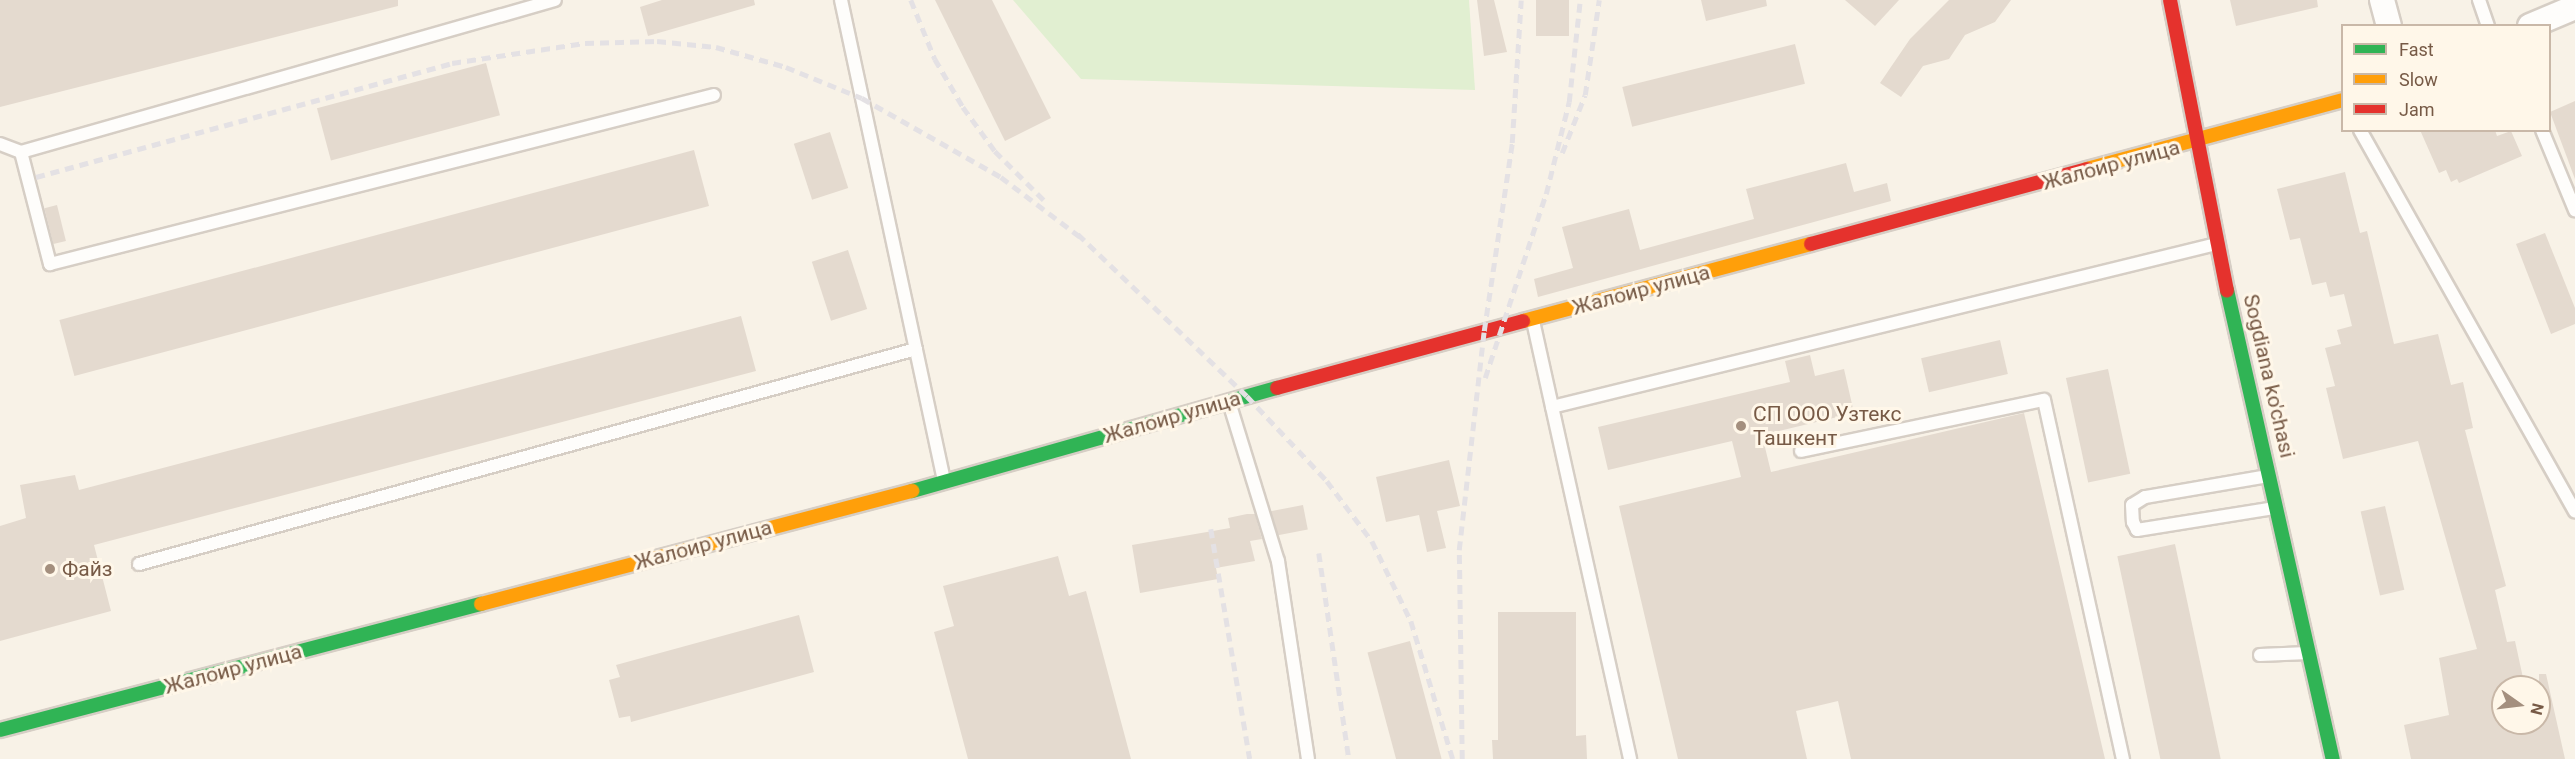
<!DOCTYPE html>
<html>
<head>
<meta charset="utf-8">
<style>
  body { margin:0 }
  #map { position:relative; width:2575px; height:759px; overflow:hidden; background:#f8f2e7; font-family:Roboto,sans-serif }
  div>[style] { position:absolute }
  .green>* { inset:0; background:#e1efd1 }
  .building>* { inset:0; background:#e4dacf; transform-origin:0 0 }
  .roads { filter:drop-shadow(2px 0 #d6cec5) drop-shadow(-2px 0 #d6cec5) drop-shadow(0 2px #d6cec5) drop-shadow(0 -2px #d6cec5) }
  .lane>* { height:12px; margin:-6px; padding:0 6px; transform-origin:6px; border-radius:6px; background:#fefdfb }
  .street>* { height:24px; margin:-12px; padding:0 12px; transform-origin:12px; border-radius:12px; background:#fefdfb }
  .fast>* { height:14px; margin:-7px; padding:0 7px; transform-origin:7px; border-radius:7px; background:#30b455 }
  .slow>* { height:14px; margin:-7px; padding:0 7px; transform-origin:7px; border-radius:7px; background:#ff9f0a }
  .jam>* { height:14px; margin:-7px; padding:0 7px; transform-origin:7px; border-radius:7px; background:#e5322d }
  .rail>* { height:4.5px; margin-top:-2.25px; transform-origin:0; background:repeating-linear-gradient(90deg,#e4e1e4 0 9px,transparent 0 15px) }
  .dots>* { width:16px; height:16px; translate:-50% -50%; box-sizing:border-box; border:3px solid #fff7e9; border-radius:50% }
  span { translate:-50% -50%; white-space:nowrap; text-align:center; line-height:1.15; -webkit-text-stroke:6px #fff7e9; paint-order:stroke }
  .street-label { font-size:21px; color:#775a46 }
  .poi-label { font-size:21px; color:#775a46 }
  .left { translate:0 -50%; text-align:left }
  .legend { position:absolute; left:2341px; top:24px; width:210px; height:108px; box-sizing:border-box; background:#fff7e9; border:2px solid #c9b8a8; margin:0; padding:8px 10px; list-style:none; font-size:18px; color:#775a46 }
  .legend li { display:flex; align-items:center; gap:12px; height:30px }
  .legend b { width:30px; border:2px solid #c9b8a8 }
  .north { position:absolute; left:2491px; top:675px; width:60px; height:60px; box-sizing:border-box; background:#fff7e9; border:2px solid #c9b8a8; border-radius:50%; rotate:104deg; font-size:16px; font-weight:700; line-height:24px; text-align:center; color:#775a46 }
  .north::after { content:''; display:block; margin:auto; width:21px; height:27px; background:#a48f7e; clip-path:polygon(50% 0,100% 100%,50% 72%,0 100%) }
</style>
</head>
<body>
<div id="map">
  <div class="green">
    <div style="clip-path:polygon(1013px 0,1469px 0,1475px 90px,1081px 79px)"></div>
  </div>
  <div class="building">
    <div style="clip-path:polygon(0 0,398px 0,398px 6px,0 107px)"></div>
    <div style="clip-path:polygon(662px 0,754px 0,755px 5px,648px 36px,640px 7px)"></div>
    <div style="clip-path:polygon(935px 0,992px 0,1051px 118px,1005px 141px)"></div>
    <div style="clip-path:polygon(1477px 0,1494px 0,1507px 52px,1484px 56px)"></div>
    <div style="left:1536px;top:0;width:33px;height:36px"></div>
    <div style="clip-path:polygon(1701px 0,1766px 0,1767px 6px,1706px 21px)"></div>
    <div style="clip-path:polygon(1845px 0,1899px 0,1875px 26px)"></div>
    <div style="clip-path:polygon(1949px 0,2011px 0,1995px 22px,1965px 35px,1949px 59px,1923px 66px,1901px 97px,1880px 83px,1910px 39px)"></div>
    <div style="clip-path:polygon(2230px 0,2317px 0,2318px 7px,2236px 26px)"></div>
    <div style="left:1795px;top:44px;width:41px;height:178px;rotate:76deg"></div>
    <div style="left:486px;top:63px;width:54px;height:175px;rotate:75deg"></div>
    <div style="clip-path:polygon(2575px 101px,2575px 179px,2550px 112px)"></div>
    <div style="clip-path:polygon(2420px 130px,2495px 130px,2497px 136px,2511px 131px,2522px 156px,2459px 183px,2457px 179px,2451px 182px,2446px 170px,2439px 173px)"></div>
    <div style="left:830px;top:132px;width:59px;height:38px;rotate:72deg"></div>
    <div style="left:694px;top:150px;width:58px;height:657px;rotate:75deg"></div>
    <div style="clip-path:polygon(1846px 163px,1854px 192px,1887px 183px,1891px 201px,1538px 297px,1534px 279px,1573px 268px,1562px 227px,1629px 209px,1640px 250px,1754px 219px,1746px 189px)"></div>
    <div style="clip-path:polygon(2345px 172px,2360px 233px,2367px 231px,2394px 344px,2438px 334px,2451px 385px,2463px 382px,2473px 428px,2465px 430px,2506px 586px,2495px 590px,2507px 642px,2515px 641px,2525px 687px,2503px 687px,2503px 723px,2539px 723px,2539px 674px,2546px 674px,2565px 759px,2411px 759px,2404px 725px,2449px 715px,2439px 658px,2477px 649px,2418px 441px,2343px 459px,2326px 388px,2335px 386px,2325px 348px,2341px 344px,2337px 330px,2352px 326px,2344px 294px,2330px 297px,2326px 282px,2312px 285px,2300px 238px,2290px 240px,2277px 189px)"></div>
    <div style="left:57px;top:205px;width:37px;height:13px;rotate:76deg"></div>
    <div style="clip-path:polygon(2545px 233px,2575px 308px,2575px 324px,2551px 334px,2516px 244px)"></div>
    <div style="left:848px;top:250px;width:62px;height:38px;rotate:72deg"></div>
    <div style="clip-path:polygon(741px 316px,756px 371px,94px 545px,111px 611px,0 641px,0 526px,26px 518px,20px 485px,75px 475px,79px 490px)"></div>
    <div style="left:2000px;top:340px;width:35px;height:81px;rotate:77deg"></div>
    <div style="clip-path:polygon(1810px 355px,1815px 376px,1844px 369px,1854px 413px,1762px 435px,1771px 472px,2024px 413px,2105px 759px,1851px 759px,1838px 701px,1796px 711px,1807px 759px,1678px 759px,1619px 506px,1741px 477px,1732px 441px,1608px 470px,1598px 427px,1790px 382px,1785px 361px)"></div>
    <div style="left:2108px;top:369px;width:107px;height:43px;rotate:78deg"></div>
    <div style="clip-path:polygon(1449px 460px,1460px 506px,1437px 511px,1446px 548px,1427px 552px,1419px 515px,1386px 522px,1376px 477px)"></div>
    <div style="left:1303px;top:505px;width:25px;height:33px;rotate:79deg"></div>
    <div style="left:2385px;top:506px;width:86px;height:25px;rotate:77deg"></div>
    <div style="clip-path:polygon(1247px 514px,1255px 514px,1262px 539px,1250px 541px,1255px 561px,1216px 568px,1218px 579px,1140px 593px,1132px 545px,1230px 528px,1228px 518px)"></div>
    <div style="left:2175px;top:544px;width:220px;height:59px;rotate:78deg"></div>
    <div style="clip-path:polygon(1058px 556px,1069px 596px,1086px 591px,1131px 759px,968px 759px,934px 632px,954px 626px,943px 586px)"></div>
    <div style="clip-path:polygon(1498px 612px,1576px 612px,1576px 736px,1586px 735px,1587px 759px,1493px 759px,1492px 740px,1498px 740px)"></div>
    <div style="clip-path:polygon(799px 615px,814px 672px,631px 722px,630px 716px,619px 718px,609px 680px,620px 677px,616px 665px)"></div>
    <div style="left:1410px;top:641px;width:122px;height:44px;rotate:75deg"></div>
  </div>
  <div class="roads">
    <div class="lane">
      <div style="left:841px;top:0;width:492px;rotate:77.9deg"></div>
      <div style="left:2479px;top:0;width:28px;rotate:71deg"></div>
      <div style="left:2360px;top:130px;width:438px;rotate:60.6deg"></div>
      <div style="left:2542px;top:130px;width:87px;rotate:67.6deg"></div>
      <div style="left:0;top:144px;width:22px;rotate:21deg"></div>
      <div style="left:21px;top:152px;width:116px;rotate:75.5deg"></div>
      <div style="left:50px;top:264px;width:685px;rotate:-14.28deg"></div>
      <div style="left:21px;top:152px;width:555px;rotate:-15.89deg"></div>
      <div style="left:1533px;top:321px;width:449px;rotate:77.5deg"></div>
      <div style="left:1229px;top:402px;width:166px;rotate:72.9deg"></div>
      <div style="left:1278px;top:561px;width:200px;rotate:81.4deg"></div>
      <div style="left:1552px;top:407px;width:684px;rotate:-13.79deg"></div>
      <div style="left:1801px;top:451px;width:248px;rotate:-11.9deg"></div>
      <div style="left:2044px;top:400px;width:368px;rotate:77.6deg"></div>
      <div style="left:2268px;top:476px;width:125px;rotate:170.3deg"></div>
      <div style="left:2145px;top:497px;width:15px;rotate:148deg"></div>
      <div style="left:2132px;top:505px;width:17px;rotate:87deg"></div>
      <div style="left:2133px;top:522px;width:9px;rotate:63deg"></div>
      <div style="left:2137px;top:530px;width:140px;rotate:-9.1deg"></div>
      <div style="left:139px;top:564px;width:806px;rotate:-15.47deg"></div>
      <div style="left:2260px;top:655px;width:48px;rotate:-2.4deg"></div>
    </div>
    <div class="street">
      <div style="left:2382px;top:0;width:27px;rotate:75deg"></div>
      <div style="left:2530px;top:26px;width:49px;rotate:-22.9deg"></div>
    </div>
    <div class="fast">
      <div style="left:2227px;top:290px;width:481px;rotate:77.3deg"></div>
      <div style="left:912px;top:491px;width:379px;rotate:-15.8deg"></div>
      <div style="left:0;top:730px;width:497px;rotate:-14.7deg"></div>
    </div>
    <div class="slow">
      <div style="left:2087px;top:169px;width:264px;rotate:-15.1deg"></div>
      <div style="left:1523px;top:321px;width:298px;rotate:-15deg"></div>
      <div style="left:481px;top:604px;width:446px;rotate:-14.7deg"></div>
    </div>
    <div class="jam">
      <div style="left:2170px;top:0;width:296px;rotate:78.9deg"></div>
      <div style="left:1811px;top:244px;width:286px;rotate:-15.2deg"></div>
      <div style="left:1277px;top:388px;width:255px;rotate:-15.2deg"></div>
    </div>
  </div>
  <div class="rail">
    <div style="left:911px;top:0;width:64px;rotate:67.9deg"></div>
    <div style="left:935px;top:59px;width:56px;rotate:59.7deg"></div>
    <div style="left:963px;top:107px;width:54px;rotate:54deg"></div>
    <div style="left:995px;top:151px;width:75px;rotate:45deg"></div>
    <div style="left:1562px;top:153px;width:62px;rotate:-68.4deg"></div>
    <div style="left:1585px;top:95px;width:96px;rotate:-81.6deg"></div>
    <div style="left:36px;top:177px;width:431px;rotate:-15.3deg"></div>
    <div style="left:452px;top:63px;width:134px;rotate:-8.6deg"></div>
    <div style="left:585px;top:43px;width:72px;rotate:-1.6deg"></div>
    <div style="left:657px;top:41px;width:59px;rotate:5.8deg"></div>
    <div style="left:716px;top:47px;width:73px;rotate:15.9deg"></div>
    <div style="left:786px;top:67px;width:82px;rotate:22.2deg"></div>
    <div style="left:862px;top:98px;width:160px;rotate:29.6deg"></div>
    <div style="left:1001px;top:177px;width:103px;rotate:37.1deg"></div>
    <div style="left:1078px;top:234px;width:234px;rotate:43.8deg"></div>
    <div style="left:1247px;top:396px;width:117px;rotate:46.7deg"></div>
    <div style="left:1327px;top:481px;width:75px;rotate:53.1deg"></div>
    <div style="left:1372px;top:541px;width:89px;rotate:64deg"></div>
    <div style="left:1411px;top:621px;width:144px;rotate:73.1deg"></div>
    <div style="left:1485px;top:378px;width:194px;rotate:-71.7deg"></div>
    <div style="left:1546px;top:194px;width:95px;rotate:-76deg"></div>
    <div style="left:1569px;top:102px;width:103px;rotate:-83.8deg"></div>
    <div style="left:1211px;top:529px;width:233px;rotate:80.4deg"></div>
    <div style="left:1319px;top:553px;width:208px;rotate:81.7deg"></div>
    <div style="left:1462px;top:759px;width:209px;rotate:-90.8deg"></div>
    <div style="left:1459px;top:550px;width:220px;rotate:-83.5deg"></div>
    <div style="left:1484px;top:331px;width:190px;rotate:-81.5deg"></div>
    <div style="left:1512px;top:143px;width:143px;rotate:-86.4deg"></div>
  </div>
  <div class="dots">
    <div style="left:1741px;top:426px;background:#a48f7e"></div>
    <div style="left:50px;top:569px;background:#a48f7e"></div>
  </div>
  <div class="street-label">
    <span style="left:2111px;top:165px;rotate:-15deg">Жалоир улица</span>
    <span style="left:1641px;top:290px;rotate:-15deg">Жалоир улица</span>
    <span style="left:2269px;top:376px;rotate:77deg">Sogdiana ko'chasi</span>
    <span style="left:1172px;top:417px;rotate:-16deg">Жалоир улица</span>
    <span style="left:703px;top:545px;rotate:-15deg">Жалоир улица</span>
    <span style="left:233px;top:669px;rotate:-15deg">Жалоир улица</span>
  </div>
  <div class="poi-label">
    <span class="left" style="left:1753px;top:426px">СП ООО Узтекс<br>Ташкент</span>
    <span class="left" style="left:62px;top:569px">Файз</span>
  </div>
  <ul class="legend">
  <li><b style="height:8px;background:#30b455"></b>Fast</li>
  <li><b style="height:8px;background:#ff9f0a"></b>Slow</li>
  <li><b style="height:8px;background:#e5322d"></b>Jam</li>
  </ul>
  <div class="north">N</div>
</div>
</body>
</html>
